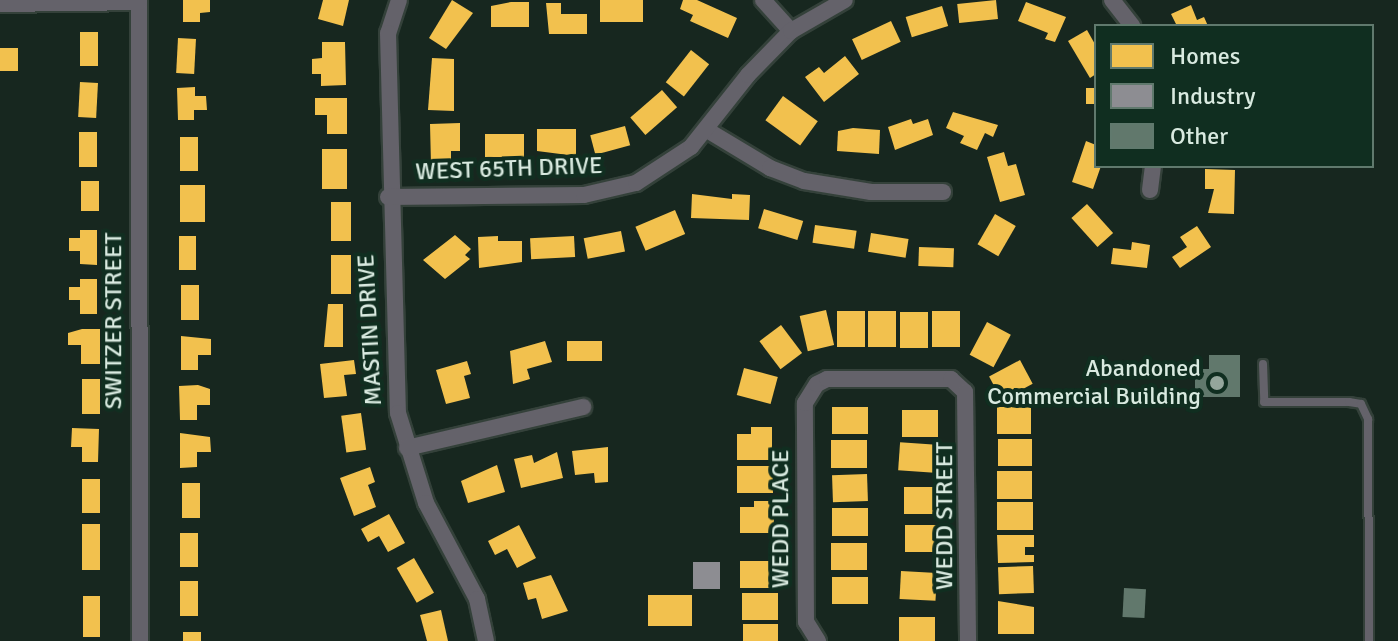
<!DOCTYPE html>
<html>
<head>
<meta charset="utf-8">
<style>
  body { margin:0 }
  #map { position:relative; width:1398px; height:641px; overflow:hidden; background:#17271f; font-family:Signika,sans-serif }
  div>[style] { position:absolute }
  .homes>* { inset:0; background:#f2c14e; transform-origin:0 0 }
  .industry>* { inset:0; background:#8d8d92; transform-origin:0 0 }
  .building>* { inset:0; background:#61786c; transform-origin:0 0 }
  .roads { filter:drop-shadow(2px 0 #34413a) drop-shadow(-2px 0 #34413a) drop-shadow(0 2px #34413a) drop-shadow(0 -2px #34413a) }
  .service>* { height:8px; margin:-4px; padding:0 4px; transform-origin:4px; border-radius:4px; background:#64626a }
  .minor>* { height:16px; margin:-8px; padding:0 8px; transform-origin:8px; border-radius:8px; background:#64626a }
  .dots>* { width:22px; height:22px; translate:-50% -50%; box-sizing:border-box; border:4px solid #102e20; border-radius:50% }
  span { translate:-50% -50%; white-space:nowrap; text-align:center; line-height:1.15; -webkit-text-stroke:8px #102e20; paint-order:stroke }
  .street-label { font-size:24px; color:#d9eae0 }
  .poi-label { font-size:24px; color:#d9eae0 }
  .right { translate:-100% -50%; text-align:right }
  .legend { position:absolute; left:1094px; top:24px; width:280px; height:144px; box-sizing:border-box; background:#102e20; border:2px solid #60796d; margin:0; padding:10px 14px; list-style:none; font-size:24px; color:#d9eae0 }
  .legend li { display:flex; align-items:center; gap:16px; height:40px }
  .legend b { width:40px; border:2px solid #60796d }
</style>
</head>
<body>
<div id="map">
  <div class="homes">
    <div style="clip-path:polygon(183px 0,210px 0,210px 12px,200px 13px,200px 22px,183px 22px)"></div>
    <div style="clip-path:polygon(323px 0,349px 0,343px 26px,318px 19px)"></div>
    <div style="clip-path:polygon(452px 0,473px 13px,446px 49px,429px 38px)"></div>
    <div style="left:643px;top:0;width:22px;height:43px;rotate:90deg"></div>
    <div style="clip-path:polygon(683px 0,697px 0,737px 18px,728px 38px,690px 21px,693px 15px,680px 9px)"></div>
    <div style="left:996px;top:0;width:19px;height:39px;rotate:84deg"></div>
    <div style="clip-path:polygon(511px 2px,529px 2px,529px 27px,491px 27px,491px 6px)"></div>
    <div style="clip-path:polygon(1026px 2px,1066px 17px,1055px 42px,1045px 39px,1048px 33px,1018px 21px)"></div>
    <div style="clip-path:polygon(546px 3px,561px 3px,561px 14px,587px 14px,587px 34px,549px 34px)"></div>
    <div style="clip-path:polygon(1191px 5px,1197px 20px,1204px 17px,1208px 26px,1177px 26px,1171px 14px)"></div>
    <div style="left:942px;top:6px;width:21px;height:38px;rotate:73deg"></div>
    <div style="left:891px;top:21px;width:23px;height:43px;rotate:65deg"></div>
    <div style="clip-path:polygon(1087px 30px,1096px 46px,1096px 74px,1090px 78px,1068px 41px)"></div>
    <div style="left:80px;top:32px;width:18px;height:34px"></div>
    <div style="left:178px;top:38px;width:18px;height:35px;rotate:3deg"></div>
    <div style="clip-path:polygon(322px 42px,345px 42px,346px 85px,321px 86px,321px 74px,312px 74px,312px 59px,322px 58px)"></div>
    <div style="left:0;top:48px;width:18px;height:23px"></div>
    <div style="left:691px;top:50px;width:23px;height:41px;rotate:38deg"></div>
    <div style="clip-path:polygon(845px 56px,859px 74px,824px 102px,805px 77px,819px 67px,824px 73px)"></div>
    <div style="clip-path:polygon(432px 58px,454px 59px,454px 111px,428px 110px)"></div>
    <div style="left:80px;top:82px;width:18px;height:35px;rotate:3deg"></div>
    <div style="clip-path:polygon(195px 87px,195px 96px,206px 96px,207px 110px,194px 110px,194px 120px,178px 120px,177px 88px)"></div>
    <div style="left:1086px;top:88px;width:10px;height:16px"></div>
    <div style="left:662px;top:90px;width:23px;height:42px;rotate:49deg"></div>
    <div style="left:783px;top:96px;width:43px;height:30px;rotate:36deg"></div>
    <div style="clip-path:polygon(315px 98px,347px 98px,347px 134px,327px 134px,327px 115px,315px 115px)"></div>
    <div style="clip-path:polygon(953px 112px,998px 125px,993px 137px,985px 133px,977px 150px,960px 143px,964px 136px,946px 128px)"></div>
    <div style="clip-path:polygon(911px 119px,913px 124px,928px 119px,933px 135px,895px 150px,888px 127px)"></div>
    <div style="clip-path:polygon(460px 123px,460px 151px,451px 151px,451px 164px,431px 165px,430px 124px)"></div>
    <div style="left:625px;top:126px;width:20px;height:36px;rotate:75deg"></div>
    <div style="clip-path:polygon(853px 128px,880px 130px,879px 154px,837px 151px,838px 131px)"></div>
    <div style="clip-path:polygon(537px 129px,576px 129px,576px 156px,537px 151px)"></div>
    <div style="left:79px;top:132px;width:18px;height:35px"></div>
    <div style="left:485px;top:134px;width:39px;height:23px"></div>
    <div style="left:180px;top:137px;width:18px;height:34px"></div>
    <div style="clip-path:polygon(1086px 141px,1096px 145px,1096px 166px,1101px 166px,1093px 189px,1072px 182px)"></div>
    <div style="left:322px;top:149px;width:25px;height:40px"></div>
    <div style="clip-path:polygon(1004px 152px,1008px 166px,1016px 164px,1025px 195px,1000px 202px,987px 157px)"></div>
    <div style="clip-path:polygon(1205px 169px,1235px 170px,1234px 214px,1208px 213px,1214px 189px,1205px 189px)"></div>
    <div style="left:81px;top:181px;width:18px;height:30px"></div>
    <div style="left:180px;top:185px;width:25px;height:37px"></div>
    <div style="clip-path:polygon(692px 194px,732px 199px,732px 194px,750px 195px,749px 220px,691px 218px)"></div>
    <div style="left:331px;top:202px;width:20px;height:39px"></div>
    <div style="left:1087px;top:204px;width:39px;height:21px;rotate:48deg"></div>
    <div style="left:764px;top:209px;width:41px;height:20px;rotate:17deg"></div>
    <div style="left:675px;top:210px;width:26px;height:43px;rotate:67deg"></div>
    <div style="left:995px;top:214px;width:24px;height:35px;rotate:30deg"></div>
    <div style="left:815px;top:225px;width:42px;height:18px;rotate:8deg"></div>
    <div style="clip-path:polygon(1197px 226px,1211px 247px,1180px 268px,1172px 257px,1187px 247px,1180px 237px)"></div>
    <div style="clip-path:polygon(80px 230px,97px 230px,97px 265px,80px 264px,80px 251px,69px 251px,69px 238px,80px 238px)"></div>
    <div style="left:621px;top:231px;width:21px;height:38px;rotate:79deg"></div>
    <div style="left:871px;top:233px;width:38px;height:19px;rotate:9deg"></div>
    <div style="clip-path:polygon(455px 235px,471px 249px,465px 255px,470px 259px,445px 279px,423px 260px)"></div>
    <div style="left:179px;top:236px;width:17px;height:34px"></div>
    <div style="clip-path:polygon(498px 236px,498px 241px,522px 241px,522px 262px,479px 268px,478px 237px)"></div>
    <div style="left:574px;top:236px;width:21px;height:44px;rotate:87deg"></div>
    <div style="clip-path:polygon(1132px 242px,1150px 245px,1147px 268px,1111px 264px,1113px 248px,1131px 250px)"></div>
    <div style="left:919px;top:247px;width:35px;height:19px;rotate:2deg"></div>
    <div style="left:331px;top:255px;width:20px;height:39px"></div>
    <div style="clip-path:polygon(80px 279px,97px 279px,97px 314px,80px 314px,80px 300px,69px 300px,69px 287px,80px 287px)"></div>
    <div style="left:181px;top:285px;width:18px;height:35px"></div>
    <div style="clip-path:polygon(328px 304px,343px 304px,343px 347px,324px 347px)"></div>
    <div style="left:826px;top:310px;width:36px;height:27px;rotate:77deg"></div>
    <div style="left:837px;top:311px;width:28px;height:36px"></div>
    <div style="left:868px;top:311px;width:28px;height:36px"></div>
    <div style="left:960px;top:311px;width:36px;height:28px;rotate:90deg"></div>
    <div style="left:900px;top:312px;width:28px;height:36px"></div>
    <div style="left:987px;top:322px;width:27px;height:37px;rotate:28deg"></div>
    <div style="left:781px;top:325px;width:35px;height:27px;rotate:53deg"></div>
    <div style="clip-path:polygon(82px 329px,100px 329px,100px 364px,81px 364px,81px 345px,68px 345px,68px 333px)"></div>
    <div style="clip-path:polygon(181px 336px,211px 339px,211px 355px,198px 355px,198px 370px,181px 370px)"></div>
    <div style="clip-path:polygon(545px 341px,552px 362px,527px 369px,530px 379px,513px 384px,510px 351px)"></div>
    <div style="left:567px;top:341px;width:35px;height:20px"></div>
    <div style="clip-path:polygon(354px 360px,356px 374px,344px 375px,347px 396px,324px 398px,320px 364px)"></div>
    <div style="left:1020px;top:360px;width:27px;height:35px;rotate:62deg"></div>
    <div style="clip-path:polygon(467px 361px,471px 374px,464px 376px,470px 398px,446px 404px,436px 370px)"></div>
    <div style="left:744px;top:368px;width:35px;height:28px;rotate:15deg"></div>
    <div style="left:82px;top:379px;width:18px;height:35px"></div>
    <div style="clip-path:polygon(198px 385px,210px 389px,210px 405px,197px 405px,197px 420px,180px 420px,179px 386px)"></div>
    <div style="left:868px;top:407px;width:27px;height:36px;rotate:90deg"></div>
    <div style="left:1031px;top:407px;width:27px;height:34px;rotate:90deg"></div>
    <div style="left:902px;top:410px;width:36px;height:27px"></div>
    <div style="left:361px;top:413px;width:37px;height:20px;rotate:82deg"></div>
    <div style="clip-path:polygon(751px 427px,772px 427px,772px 460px,737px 460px,737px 434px,751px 434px)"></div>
    <div style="clip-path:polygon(72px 428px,99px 429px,98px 462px,82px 462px,82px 447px,71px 447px)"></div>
    <div style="clip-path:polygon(180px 433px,210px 437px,211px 452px,197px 452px,197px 467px,180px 468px)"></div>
    <div style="left:1032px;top:439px;width:27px;height:34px;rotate:90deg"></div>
    <div style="left:867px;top:440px;width:28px;height:36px;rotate:90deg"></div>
    <div style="left:940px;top:445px;width:28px;height:40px;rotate:94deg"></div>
    <div style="clip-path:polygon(608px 447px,608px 482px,595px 483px,594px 473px,575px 475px,572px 451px)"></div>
    <div style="clip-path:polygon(557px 452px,563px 478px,521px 488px,514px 459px,532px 455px,534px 463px)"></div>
    <div style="clip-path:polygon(497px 465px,505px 492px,468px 503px,461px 481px)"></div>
    <div style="left:737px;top:466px;width:36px;height:27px"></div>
    <div style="clip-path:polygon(370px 467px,375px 482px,368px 485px,376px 507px,354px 516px,340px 478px)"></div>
    <div style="left:997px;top:471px;width:35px;height:28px"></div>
    <div style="left:867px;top:474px;width:27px;height:35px;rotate:88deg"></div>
    <div style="left:82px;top:479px;width:18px;height:34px"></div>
    <div style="left:182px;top:483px;width:18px;height:35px"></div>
    <div style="left:904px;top:487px;width:36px;height:27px"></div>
    <div style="clip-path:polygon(754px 501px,774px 501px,774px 533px,740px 533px,740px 507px,754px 507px)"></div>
    <div style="left:997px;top:502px;width:36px;height:28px"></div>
    <div style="left:832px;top:508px;width:36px;height:28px"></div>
    <div style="clip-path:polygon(389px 514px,405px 543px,388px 552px,379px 536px,368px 542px,361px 529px)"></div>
    <div style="left:82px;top:524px;width:18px;height:46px"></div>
    <div style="clip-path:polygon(519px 525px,536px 558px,517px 568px,507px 549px,495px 555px,488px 541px)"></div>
    <div style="left:905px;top:525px;width:36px;height:27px"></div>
    <div style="left:180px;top:533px;width:18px;height:34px"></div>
    <div style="clip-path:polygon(997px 535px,1034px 535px,1034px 547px,1025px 547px,1025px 555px,1034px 555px,1034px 562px,998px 563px)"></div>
    <div style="left:831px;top:543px;width:36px;height:27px"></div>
    <div style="left:414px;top:558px;width:40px;height:20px;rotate:60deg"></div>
    <div style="left:740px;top:561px;width:36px;height:27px"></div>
    <div style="left:1033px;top:566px;width:27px;height:35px;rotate:88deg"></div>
    <div style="left:901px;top:571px;width:36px;height:28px;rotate:3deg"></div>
    <div style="clip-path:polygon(551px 575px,568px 611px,542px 619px,536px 598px,528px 600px,523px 583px)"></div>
    <div style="left:832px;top:577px;width:36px;height:27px"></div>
    <div style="left:180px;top:581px;width:18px;height:35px"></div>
    <div style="left:742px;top:593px;width:36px;height:27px"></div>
    <div style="left:692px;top:595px;width:31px;height:44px;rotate:90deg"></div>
    <div style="left:83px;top:596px;width:17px;height:41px"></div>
    <div style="clip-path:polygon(998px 601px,1034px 607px,1034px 634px,998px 634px)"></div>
    <div style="clip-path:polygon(441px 610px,448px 641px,427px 641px,420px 615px)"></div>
    <div style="left:899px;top:617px;width:36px;height:24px"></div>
    <div style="left:743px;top:624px;width:35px;height:17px"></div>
    <div style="left:183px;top:632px;width:18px;height:9px"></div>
  </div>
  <div class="industry">
    <div style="left:720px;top:562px;width:27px;height:27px;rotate:90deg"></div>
  </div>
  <div class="building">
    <div style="clip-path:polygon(1209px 355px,1240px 355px,1240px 397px,1195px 397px,1195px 369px,1209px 369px)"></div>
    <div style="left:1124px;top:588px;width:22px;height:29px;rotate:3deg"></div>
  </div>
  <div class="roads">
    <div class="service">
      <div style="left:1263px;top:364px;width:38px;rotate:88deg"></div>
      <div style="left:1264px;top:402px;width:85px"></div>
      <div style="left:1349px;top:402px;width:12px;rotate:9deg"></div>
      <div style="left:1361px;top:404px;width:17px;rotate:65deg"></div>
      <div style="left:1368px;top:419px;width:222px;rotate:89.7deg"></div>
    </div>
    <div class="minor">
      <div style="left:139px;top:0;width:641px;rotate:89.91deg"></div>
      <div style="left:399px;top:0;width:35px;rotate:108deg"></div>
      <div style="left:388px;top:33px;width:380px;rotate:88.5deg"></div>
      <div style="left:398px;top:413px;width:94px;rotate:72.7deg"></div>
      <div style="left:426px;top:503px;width:109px;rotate:62deg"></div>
      <div style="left:477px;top:599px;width:43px;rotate:77.9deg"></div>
      <div style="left:763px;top:0;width:42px;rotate:47.9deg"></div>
      <div style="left:1112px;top:0;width:33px;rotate:52deg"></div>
      <div style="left:0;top:4px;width:139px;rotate:-0.8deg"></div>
      <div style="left:707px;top:130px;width:74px;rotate:31.1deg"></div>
      <div style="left:770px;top:168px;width:36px;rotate:21deg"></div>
      <div style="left:804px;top:181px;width:68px;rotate:9.3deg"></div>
      <div style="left:871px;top:192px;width:72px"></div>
      <div style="left:1150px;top:190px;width:24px;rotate:-83deg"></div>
      <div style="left:388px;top:197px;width:196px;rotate:-0.6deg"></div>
      <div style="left:584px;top:195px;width:53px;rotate:-13deg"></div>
      <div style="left:636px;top:183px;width:66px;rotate:-33.2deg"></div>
      <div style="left:691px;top:147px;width:92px;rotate:-51.6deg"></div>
      <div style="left:748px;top:75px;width:62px;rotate:-45.7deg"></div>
      <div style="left:791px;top:31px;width:62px;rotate:-29.9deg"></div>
      <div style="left:407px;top:448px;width:181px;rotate:-13.1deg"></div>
      <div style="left:818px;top:641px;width:22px;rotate:-122deg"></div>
      <div style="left:806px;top:622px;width:219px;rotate:-90.3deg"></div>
      <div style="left:805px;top:403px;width:22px;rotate:-58deg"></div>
      <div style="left:817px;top:384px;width:11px;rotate:-27deg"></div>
      <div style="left:827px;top:379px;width:124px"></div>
      <div style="left:951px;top:379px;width:19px;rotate:43deg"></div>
      <div style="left:965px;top:392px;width:249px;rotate:89.3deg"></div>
    </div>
  </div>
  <div class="dots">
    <div style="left:1217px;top:383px;background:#95a69c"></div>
  </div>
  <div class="street-label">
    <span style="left:509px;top:169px;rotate:-2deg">WEST 65TH DRIVE</span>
    <span style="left:114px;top:321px;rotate:-90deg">SWITZER STREET</span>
    <span style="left:370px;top:330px;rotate:-93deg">MASTIN DRIVE</span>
    <span style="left:945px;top:516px;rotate:-90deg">WEDD STREET</span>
    <span style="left:781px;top:519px;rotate:-90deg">WEDD PLACE</span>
  </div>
  <div class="poi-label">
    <span class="right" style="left:1201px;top:383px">Abandoned<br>Commercial Building</span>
  </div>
  <ul class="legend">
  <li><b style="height:22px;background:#f2c14e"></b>Homes</li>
  <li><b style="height:22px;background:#8d8d92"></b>Industry</li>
  <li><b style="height:22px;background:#61786c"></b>Other</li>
  </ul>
</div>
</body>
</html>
